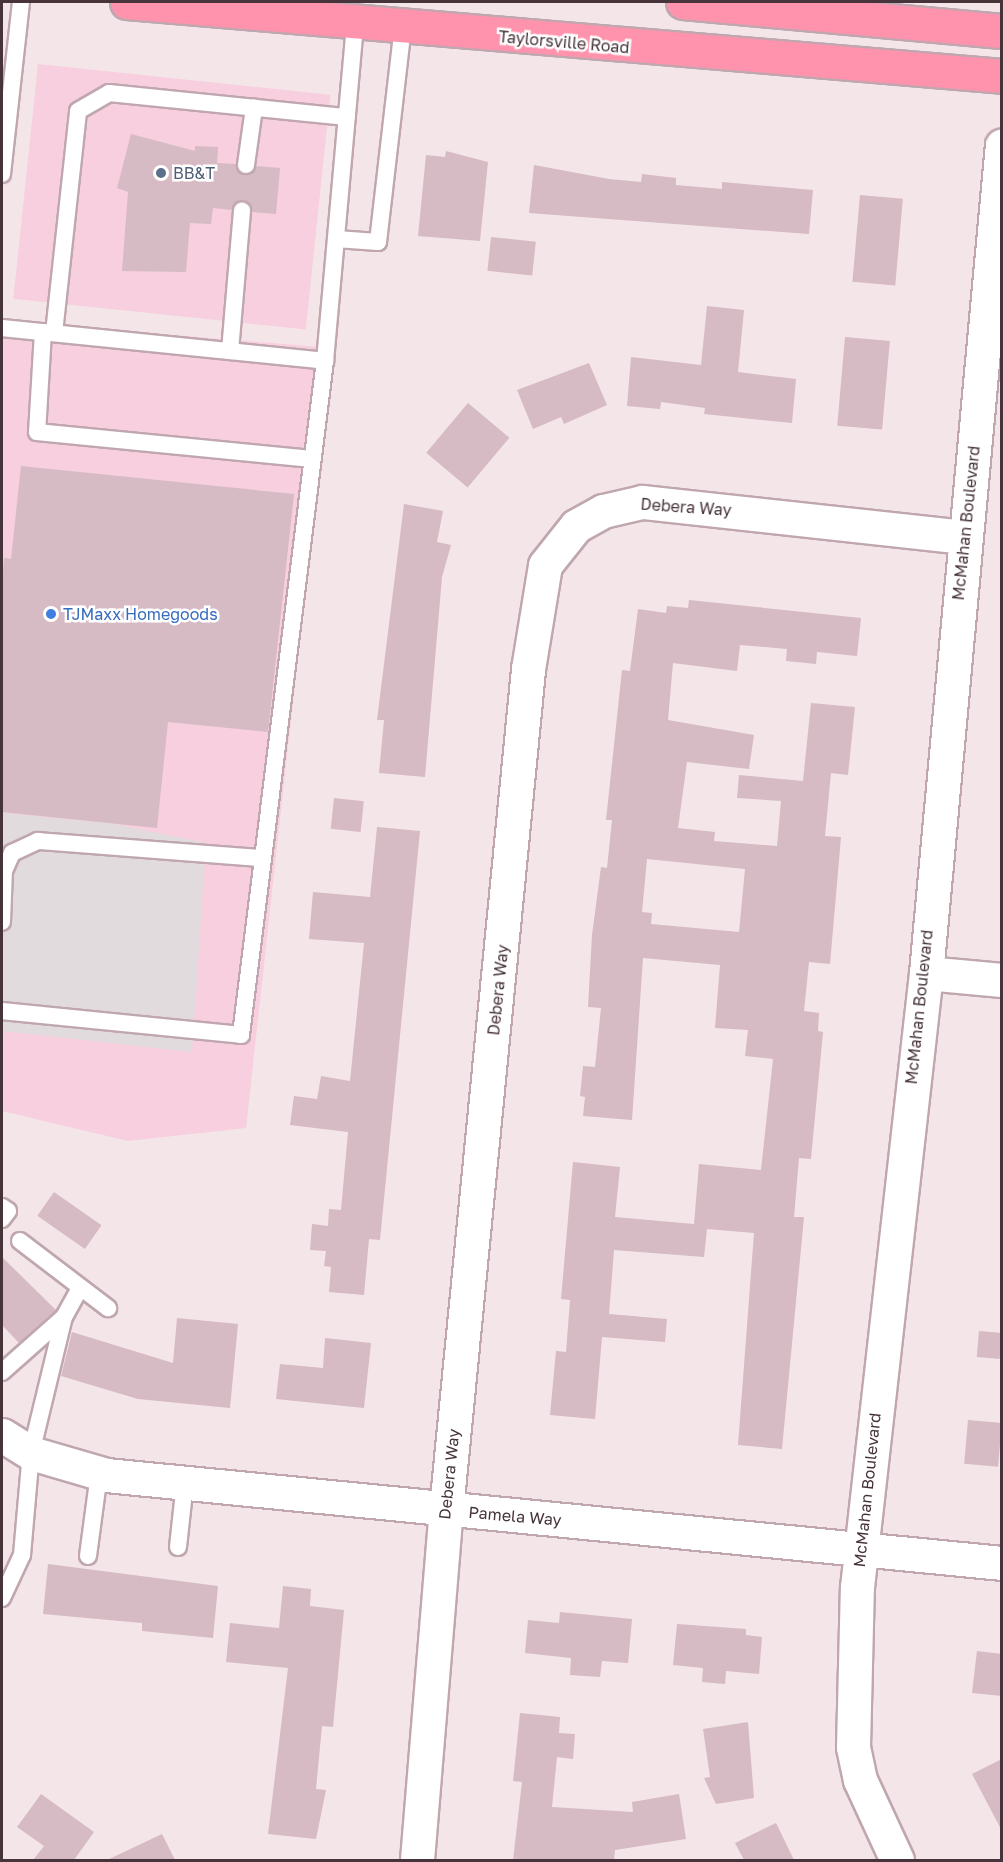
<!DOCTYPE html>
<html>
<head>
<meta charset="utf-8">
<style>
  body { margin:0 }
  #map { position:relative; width:1003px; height:1862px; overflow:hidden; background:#f4e5e9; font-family:"Golos Text",sans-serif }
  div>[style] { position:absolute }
  .commercial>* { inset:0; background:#f7cfde; transform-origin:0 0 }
  .parking>* { inset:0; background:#e1dbdd }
  .building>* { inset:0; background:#d6bac4; transform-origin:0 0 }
  .roads { filter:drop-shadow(2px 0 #c0a7af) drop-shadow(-2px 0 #c0a7af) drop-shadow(0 2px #c0a7af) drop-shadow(0 -2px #c0a7af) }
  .lane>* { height:16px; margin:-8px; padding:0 8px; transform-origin:8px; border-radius:8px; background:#fff }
  .street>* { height:33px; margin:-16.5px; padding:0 16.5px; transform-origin:16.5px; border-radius:16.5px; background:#fff }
  .primary>* { height:33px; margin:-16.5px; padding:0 16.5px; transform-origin:16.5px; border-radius:16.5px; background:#ff93ad }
  .dots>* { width:16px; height:16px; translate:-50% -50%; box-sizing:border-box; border:3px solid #fff; border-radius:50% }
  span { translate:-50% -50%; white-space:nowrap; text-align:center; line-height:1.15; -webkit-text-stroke:5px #fff; paint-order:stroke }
  .street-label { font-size:16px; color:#47343b }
  .service-label { font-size:16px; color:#4e5e75 }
  .left { translate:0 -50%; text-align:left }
  .shop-label { font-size:16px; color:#366cbe }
  .frame { position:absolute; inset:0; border:3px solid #47343b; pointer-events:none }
</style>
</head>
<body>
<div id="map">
  <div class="commercial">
    <div style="left:38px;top:64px;width:294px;height:236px;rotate:6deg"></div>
    <div style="clip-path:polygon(2px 321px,332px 348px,246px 1128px,128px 1141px,2px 1111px)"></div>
  </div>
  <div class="parking">
    <div style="clip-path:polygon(2px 813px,109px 823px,206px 843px,192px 1052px,2px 1031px)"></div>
  </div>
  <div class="building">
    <div style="clip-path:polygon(131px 134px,195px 151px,195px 146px,218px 147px,217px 163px,236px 164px,244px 175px,256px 166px,280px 168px,276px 214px,252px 212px,242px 201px,232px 210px,213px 208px,211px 224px,190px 223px,186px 272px,122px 271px,128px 192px,117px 188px)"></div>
    <div style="clip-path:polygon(446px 151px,488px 162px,480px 241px,418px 236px,426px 155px,445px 157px)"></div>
    <div style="clip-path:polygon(534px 165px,609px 179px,641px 182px,642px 174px,676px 178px,676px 185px,722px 189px,722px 182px,813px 190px,809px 234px,529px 213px)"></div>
    <div style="left:860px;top:195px;width:43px;height:87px;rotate:5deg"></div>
    <div style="left:491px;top:237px;width:45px;height:34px;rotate:6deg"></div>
    <div style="clip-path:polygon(707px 306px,744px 310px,738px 372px,796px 379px,792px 423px,704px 414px,705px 408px,661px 402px,660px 409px,627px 406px,631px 357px,701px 365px)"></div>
    <div style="left:845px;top:337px;width:45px;height:89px;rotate:5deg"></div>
    <div style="clip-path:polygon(589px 363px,607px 405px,564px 424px,561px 417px,533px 429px,517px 390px)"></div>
    <div style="left:468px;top:403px;width:54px;height:65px;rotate:40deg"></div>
    <div style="clip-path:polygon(21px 466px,294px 494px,268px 732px,168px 722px,157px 828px,2px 812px,2px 583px,4px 558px,11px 559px)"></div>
    <div style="clip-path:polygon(404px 504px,443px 511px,437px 542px,451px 545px,442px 577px,425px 777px,379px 773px,384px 720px,377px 720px)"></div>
    <div style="clip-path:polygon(evenodd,689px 600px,861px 618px,857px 656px,817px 652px,816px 664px,786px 661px,787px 649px,740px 645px,737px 671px,673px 663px,668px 720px,754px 735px,749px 769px,687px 762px,678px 828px,715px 832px,714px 841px,777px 846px,781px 801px,737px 798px,739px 775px,803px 781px,811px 703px,855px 707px,848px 775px,831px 773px,825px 836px,841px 837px,830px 964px,809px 962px,804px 1011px,819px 1013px,818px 1031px,823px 1032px,811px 1159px,799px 1158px,794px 1217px,804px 1217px,782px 1449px,738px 1445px,754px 1233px,707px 1229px,704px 1257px,614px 1250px,609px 1314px,667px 1319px,665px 1342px,602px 1337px,595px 1419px,550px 1415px,556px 1351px,566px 1352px,570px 1300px,561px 1299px,573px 1162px,620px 1167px,615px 1217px,694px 1224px,699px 1164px,761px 1170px,773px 1059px,745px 1056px,748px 1030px,715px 1028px,720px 965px,643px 958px,632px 1120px,583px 1116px,585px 1097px,580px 1096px,583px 1066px,595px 1067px,601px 1008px,588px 1007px,592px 935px,601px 867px,607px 868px,612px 820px,606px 820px,622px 670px,630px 671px,638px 609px,666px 613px,667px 606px,688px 608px,689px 600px,647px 859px,745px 869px,739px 932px,651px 924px,652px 913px,642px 912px,647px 859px)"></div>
    <div style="left:334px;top:798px;width:30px;height:31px;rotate:6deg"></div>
    <div style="clip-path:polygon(377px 827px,420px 831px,380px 1240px,369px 1239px,364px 1295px,329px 1292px,331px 1267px,324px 1266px,326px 1251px,310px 1250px,312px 1224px,328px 1226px,329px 1209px,341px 1210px,348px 1132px,290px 1125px,294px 1096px,317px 1099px,321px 1076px,350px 1081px,364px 943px,309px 939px,313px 892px,370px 897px)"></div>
    <div style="left:54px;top:1192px;width:58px;height:29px;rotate:35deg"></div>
    <div style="clip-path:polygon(2px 1257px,56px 1310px,19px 1343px,2px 1325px)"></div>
    <div style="clip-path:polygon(177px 1318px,238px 1324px,230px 1408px,138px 1399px,61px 1376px,72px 1332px,173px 1363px)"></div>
    <div style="left:979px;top:1331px;width:23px;height:26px;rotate:5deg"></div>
    <div style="clip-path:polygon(325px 1338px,371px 1343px,364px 1408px,276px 1399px,280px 1364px,323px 1368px)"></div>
    <div style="left:968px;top:1420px;width:34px;height:44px;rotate:5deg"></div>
    <div style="clip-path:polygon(48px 1564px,218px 1586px,213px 1638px,142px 1631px,142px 1623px,43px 1614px)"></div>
    <div style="clip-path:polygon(283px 1586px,311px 1589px,310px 1606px,344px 1610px,333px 1727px,322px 1726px,316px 1789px,326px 1790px,316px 1839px,268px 1834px,288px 1668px,226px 1662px,230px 1623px,279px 1628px)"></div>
    <div style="clip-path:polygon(560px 1612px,632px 1619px,628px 1663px,602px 1661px,600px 1677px,570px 1675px,571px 1658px,525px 1653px,528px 1620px,559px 1623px)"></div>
    <div style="clip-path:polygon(677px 1624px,746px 1629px,746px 1635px,762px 1637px,759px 1674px,726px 1671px,725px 1684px,702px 1682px,703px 1668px,673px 1665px)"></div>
    <div style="clip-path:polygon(977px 1651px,1002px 1654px,1002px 1696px,972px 1693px)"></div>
    <div style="clip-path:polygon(520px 1713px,560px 1717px,559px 1733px,575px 1734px,573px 1759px,557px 1757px,552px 1807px,633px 1812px,632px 1802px,679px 1794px,686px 1839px,615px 1850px,614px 1860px,513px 1860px,522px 1782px,513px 1781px)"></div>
    <div style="clip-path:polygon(748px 1722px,754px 1798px,716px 1804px,704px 1778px,710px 1777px,703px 1729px)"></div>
    <div style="clip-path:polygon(1002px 1759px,1002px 1831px,972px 1774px)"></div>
    <div style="clip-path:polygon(41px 1794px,94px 1832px,74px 1860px,33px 1860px,44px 1846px,17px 1827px)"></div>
    <div style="clip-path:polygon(776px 1823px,794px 1860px,744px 1860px,735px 1843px)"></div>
    <div style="clip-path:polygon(162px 1834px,175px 1860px,107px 1860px)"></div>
  </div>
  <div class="roads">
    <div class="lane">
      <div style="left:246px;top:165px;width:58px;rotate:-82deg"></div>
      <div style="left:2px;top:174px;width:173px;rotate:-83.7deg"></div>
      <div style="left:336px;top:239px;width:42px;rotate:4.1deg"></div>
      <div style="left:378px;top:242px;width:217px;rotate:-83.4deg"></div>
      <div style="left:2px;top:328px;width:325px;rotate:5.8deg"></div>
      <div style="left:325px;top:361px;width:340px;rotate:-84.9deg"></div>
      <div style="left:43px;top:332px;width:100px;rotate:93.4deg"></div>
      <div style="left:37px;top:432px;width:276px;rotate:5.6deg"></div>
      <div style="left:54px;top:333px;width:223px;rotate:-83.8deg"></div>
      <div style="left:78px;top:111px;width:36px;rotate:-30deg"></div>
      <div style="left:109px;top:93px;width:239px;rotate:5.8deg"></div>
      <div style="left:230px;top:351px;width:141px;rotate:-85.1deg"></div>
      <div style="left:2px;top:922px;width:51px;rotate:-87.8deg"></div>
      <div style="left:4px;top:871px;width:20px;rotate:-66deg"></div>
      <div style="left:12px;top:853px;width:29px;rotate:-25deg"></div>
      <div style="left:38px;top:841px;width:224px;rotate:4.4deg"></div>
      <div style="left:2px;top:1011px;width:240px;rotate:5.7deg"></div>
      <div style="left:241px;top:1035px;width:679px;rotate:-82.9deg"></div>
      <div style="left:2px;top:1207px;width:7px;rotate:34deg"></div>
      <div style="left:8px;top:1211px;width:10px;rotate:127deg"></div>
      <div style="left:20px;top:1241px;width:111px;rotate:37.3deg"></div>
      <div style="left:2px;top:1372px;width:83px;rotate:-41.6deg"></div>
      <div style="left:178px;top:1547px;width:64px;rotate:-83.8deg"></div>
      <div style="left:88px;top:1556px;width:83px;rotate:-82.4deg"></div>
      <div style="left:2px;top:1598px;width:47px;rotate:-65.1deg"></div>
      <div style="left:22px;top:1555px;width:102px;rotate:-85deg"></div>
      <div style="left:31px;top:1453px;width:140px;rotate:-76.4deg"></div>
      <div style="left:64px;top:1317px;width:33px;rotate:-61deg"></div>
    </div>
    <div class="street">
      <div style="left:926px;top:973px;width:76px;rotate:5.3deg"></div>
      <div style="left:2px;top:1435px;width:34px;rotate:32deg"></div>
      <div style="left:31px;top:1453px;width:78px;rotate:16.3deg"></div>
      <div style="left:106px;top:1475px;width:900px;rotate:5.61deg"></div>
      <div style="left:417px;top:1860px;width:352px;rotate:-85.3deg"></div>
      <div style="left:446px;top:1509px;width:844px;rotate:-84.42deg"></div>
      <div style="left:528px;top:669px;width:105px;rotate:-80.7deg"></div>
      <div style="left:545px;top:565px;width:50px;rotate:-51.5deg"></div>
      <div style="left:576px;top:526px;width:31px;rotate:-29deg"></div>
      <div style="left:603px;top:511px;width:40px;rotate:-13deg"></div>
      <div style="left:642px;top:502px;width:324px;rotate:6.2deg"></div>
      <div style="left:897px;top:1860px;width:88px;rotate:-114.8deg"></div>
      <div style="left:860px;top:1780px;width:34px;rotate:-102deg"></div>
      <div style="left:853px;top:1747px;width:160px;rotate:-88.6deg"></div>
      <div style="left:857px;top:1587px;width:618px;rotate:-83.59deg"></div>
      <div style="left:926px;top:973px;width:831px;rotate:-84.76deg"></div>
    </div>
    <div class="primary">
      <div style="left:127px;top:2px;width:878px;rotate:4.83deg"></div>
      <div style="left:683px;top:2px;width:320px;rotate:5.2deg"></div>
    </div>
  </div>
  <div class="dots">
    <div style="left:161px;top:173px;background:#5c6f8a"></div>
    <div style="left:51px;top:614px;background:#3f7fe0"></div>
  </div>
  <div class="street-label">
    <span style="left:564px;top:42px;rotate:5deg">Taylorsville Road</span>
    <span style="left:686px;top:507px;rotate:4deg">Debera Way</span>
    <span style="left:966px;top:523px;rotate:-84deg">McMahan Boulevard</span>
    <span style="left:498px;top:990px;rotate:-84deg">Debera Way</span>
    <span style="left:919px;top:1007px;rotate:-84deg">McMahan Boulevard</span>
    <span style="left:449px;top:1474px;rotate:-84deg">Debera Way</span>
    <span style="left:867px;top:1490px;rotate:-84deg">McMahan Boulevard</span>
    <span style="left:515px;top:1516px;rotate:5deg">Pamela Way</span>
  </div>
  <div class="service-label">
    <span class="left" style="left:173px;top:173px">BB&amp;T</span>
  </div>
  <div class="shop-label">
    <span class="left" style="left:63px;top:614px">TJMaxx Homegoods</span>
  </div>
  <div class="frame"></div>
</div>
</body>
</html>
